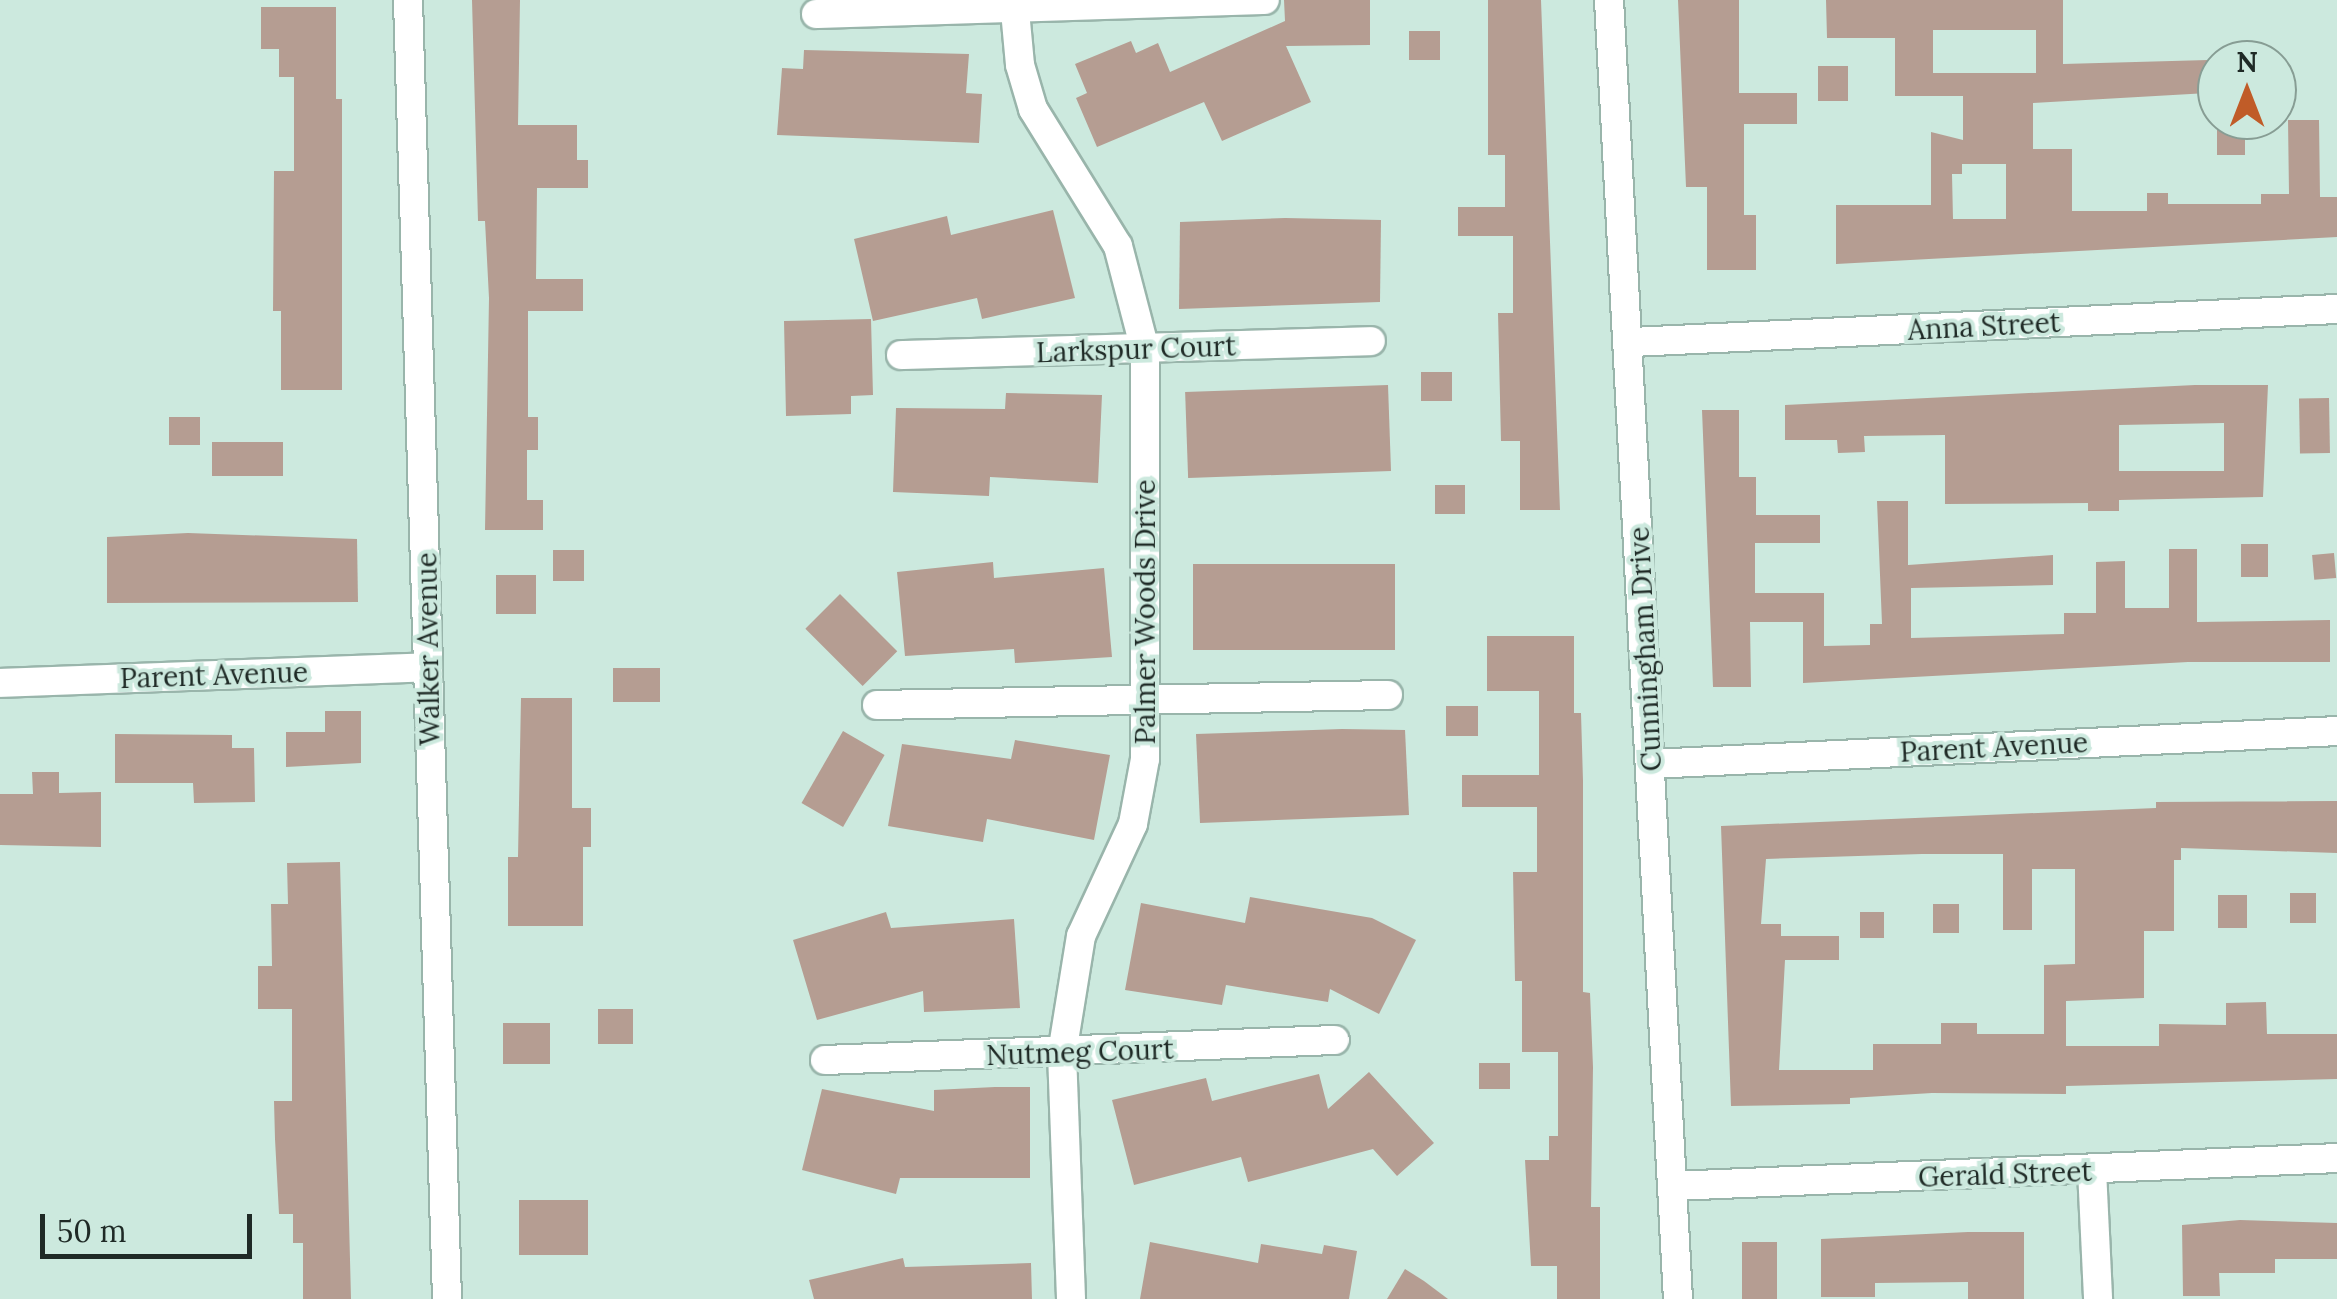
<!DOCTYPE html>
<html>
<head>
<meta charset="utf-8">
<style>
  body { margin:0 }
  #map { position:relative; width:2337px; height:1299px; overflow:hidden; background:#cce9de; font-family:Lora,serif }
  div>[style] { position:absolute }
  .building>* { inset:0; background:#b59d92; transform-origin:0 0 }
  .roads { filter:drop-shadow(2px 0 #99b5ab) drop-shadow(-2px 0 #99b5ab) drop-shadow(0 2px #99b5ab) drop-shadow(0 -2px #99b5ab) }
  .minor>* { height:28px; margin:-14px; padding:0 14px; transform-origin:14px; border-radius:14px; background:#fff }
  span { translate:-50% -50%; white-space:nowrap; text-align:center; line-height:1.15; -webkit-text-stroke:8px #cce9de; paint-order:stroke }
  .street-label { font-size:28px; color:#1f2a26 }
  .north { position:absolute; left:2197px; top:40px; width:100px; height:100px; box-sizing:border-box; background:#cce9de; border:2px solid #879d94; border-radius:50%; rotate:0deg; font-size:28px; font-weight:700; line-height:40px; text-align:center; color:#1f2a26 }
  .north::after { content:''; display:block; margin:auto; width:35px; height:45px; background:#c05c28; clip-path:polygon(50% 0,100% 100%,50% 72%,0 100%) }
  .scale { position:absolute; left:40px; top:1214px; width:212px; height:45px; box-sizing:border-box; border:5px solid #1f2a26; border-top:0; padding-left:12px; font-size:30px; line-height:35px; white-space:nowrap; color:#1f2a26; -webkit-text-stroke:8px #cce9de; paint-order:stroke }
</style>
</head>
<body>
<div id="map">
  <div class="building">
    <div style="clip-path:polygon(472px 0,520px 0,518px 125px,577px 125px,577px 160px,588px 160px,588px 188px,537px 188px,536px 279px,583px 279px,583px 311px,528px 311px,528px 417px,538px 417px,538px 450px,527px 450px,527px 500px,543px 500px,543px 530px,485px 530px,489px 298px,485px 221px,478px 221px)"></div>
    <div style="clip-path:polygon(1284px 0,1370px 0,1370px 45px,1286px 46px,1311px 102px,1222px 141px,1204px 102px,1097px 147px,1076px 98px,1087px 93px,1075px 64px,1131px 41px,1136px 53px,1158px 43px,1170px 72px,1285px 21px)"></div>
    <div style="clip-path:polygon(1488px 0,1541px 0,1560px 510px,1520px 510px,1520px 441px,1501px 441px,1498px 313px,1513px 313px,1513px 236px,1458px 236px,1458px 207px,1505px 207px,1505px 155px,1488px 155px)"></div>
    <div style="clip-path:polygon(1678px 0,1739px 0,1739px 93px,1797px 93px,1797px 124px,1744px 124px,1744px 215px,1756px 215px,1756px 270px,1707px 270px,1707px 187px,1686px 187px)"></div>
    <div style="clip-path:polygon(evenodd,1826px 0,2063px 0,2063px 64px,2208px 60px,2208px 93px,2033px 103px,2033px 149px,2072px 149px,2072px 211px,2147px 211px,2147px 193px,2168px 193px,2168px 204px,2261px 204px,2261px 194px,2289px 194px,2288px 120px,2319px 120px,2320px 197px,2337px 197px,2337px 237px,1836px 264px,1836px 205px,1931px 205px,1931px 132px,1963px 140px,1963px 96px,1895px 96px,1895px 38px,1827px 38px,1826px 0,1933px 30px,2036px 30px,2036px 73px,1933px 73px,1933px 30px,1826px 0,1962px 164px,2006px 164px,2006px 219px,1953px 219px,1952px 174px,1962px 174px,1962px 164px)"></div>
    <div style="clip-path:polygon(261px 7px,336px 7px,336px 99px,342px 99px,342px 390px,281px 390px,281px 311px,273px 311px,274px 171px,294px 171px,294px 77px,279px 77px,279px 49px,261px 49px)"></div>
    <div style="left:1409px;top:31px;width:31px;height:29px"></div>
    <div style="clip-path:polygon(804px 50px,969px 54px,966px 93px,982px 94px,979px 143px,777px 135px,782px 68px,803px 69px)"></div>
    <div style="left:1818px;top:66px;width:30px;height:35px"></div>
    <div style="left:2217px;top:123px;width:28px;height:32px"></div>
    <div style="clip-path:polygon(1053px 210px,1075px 298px,982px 319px,977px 298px,873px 321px,854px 239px,947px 216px,951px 235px)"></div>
    <div style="clip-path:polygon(1285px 218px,1381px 220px,1380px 302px,1179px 309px,1180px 222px)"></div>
    <div style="clip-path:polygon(871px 319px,873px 395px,851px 396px,851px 414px,786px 416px,784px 321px)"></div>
    <div style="left:1421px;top:372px;width:31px;height:29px"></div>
    <div style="left:1388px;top:385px;width:86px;height:203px;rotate:88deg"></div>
    <div style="clip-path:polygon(evenodd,2195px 385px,2268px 385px,2263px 497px,2119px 500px,2119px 511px,2088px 511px,2088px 503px,1945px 504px,1945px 435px,1864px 436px,1865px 452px,1838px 453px,1837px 440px,1785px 440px,1785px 405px,2195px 385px,2224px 423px,2224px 471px,2119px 471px,2119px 425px,2224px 423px)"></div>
    <div style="clip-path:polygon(1006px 393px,1102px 395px,1098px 483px,990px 477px,989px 496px,893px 492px,896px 408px,1005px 409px)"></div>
    <div style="left:2329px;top:398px;width:55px;height:30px;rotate:89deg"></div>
    <div style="clip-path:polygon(1702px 410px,1739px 410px,1739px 477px,1756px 477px,1756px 515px,1820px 515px,1820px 543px,1755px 543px,1755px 593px,1824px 593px,1824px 646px,1870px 645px,1870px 624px,1882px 624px,1877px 501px,1908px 501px,1908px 565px,2053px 555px,2053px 585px,1911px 588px,1911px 638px,2064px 634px,2064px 613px,2096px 613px,2096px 562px,2125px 561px,2125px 608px,2169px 608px,2169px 549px,2197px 549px,2197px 622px,2330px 620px,2330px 662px,2188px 662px,1803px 683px,1803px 622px,1750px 622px,1751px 687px,1713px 687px)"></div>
    <div style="left:169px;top:417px;width:31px;height:28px"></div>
    <div style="left:212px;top:442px;width:71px;height:34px"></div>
    <div style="left:1435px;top:485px;width:30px;height:29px"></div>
    <div style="clip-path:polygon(188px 533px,357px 539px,358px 602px,107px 603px,107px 537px)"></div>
    <div style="left:2241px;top:544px;width:27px;height:33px"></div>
    <div style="left:553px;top:550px;width:31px;height:31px"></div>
    <div style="left:2334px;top:553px;width:25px;height:22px;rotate:85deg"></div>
    <div style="clip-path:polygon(993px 562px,994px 578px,1104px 568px,1112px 657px,1015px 663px,1014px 649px,905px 656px,897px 572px)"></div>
    <div style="left:1395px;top:564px;width:86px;height:202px;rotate:90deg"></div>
    <div style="left:496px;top:575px;width:40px;height:39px"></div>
    <div style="left:840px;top:594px;width:81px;height:49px;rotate:45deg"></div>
    <div style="clip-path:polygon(1487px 636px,1574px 636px,1574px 713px,1581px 713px,1583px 781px,1583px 992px,1590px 993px,1593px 1067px,1591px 1207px,1600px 1207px,1600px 1299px,1557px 1299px,1557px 1266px,1531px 1266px,1525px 1160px,1549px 1160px,1549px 1136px,1558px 1136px,1558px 1052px,1522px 1052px,1522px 981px,1515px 981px,1513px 872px,1537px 872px,1537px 807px,1462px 807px,1462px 775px,1539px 775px,1539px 691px,1487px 691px)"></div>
    <div style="left:613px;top:668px;width:47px;height:34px"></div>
    <div style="clip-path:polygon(521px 698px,572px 698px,572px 808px,591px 808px,591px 847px,583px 847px,583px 926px,508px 926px,508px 857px,518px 857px)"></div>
    <div style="left:1446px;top:706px;width:32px;height:30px"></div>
    <div style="clip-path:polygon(325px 711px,361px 711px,361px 763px,286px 767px,286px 732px,325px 732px)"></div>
    <div style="clip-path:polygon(1342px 729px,1405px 730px,1409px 815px,1200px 823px,1196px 734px)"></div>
    <div style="left:843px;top:731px;width:48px;height:83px;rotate:30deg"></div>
    <div style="clip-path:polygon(115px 734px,232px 735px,232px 748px,254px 748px,255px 802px,194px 803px,193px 783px,115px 783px)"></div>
    <div style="clip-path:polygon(1015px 740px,1110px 755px,1094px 840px,987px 819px,983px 842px,888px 826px,902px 744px,1011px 759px)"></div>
    <div style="clip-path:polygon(32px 772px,59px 772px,59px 793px,101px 792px,101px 847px,0 845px,0 794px,33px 794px)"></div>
    <div style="clip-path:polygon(evenodd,2337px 801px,2337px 853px,2181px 848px,2181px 860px,2174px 860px,2174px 931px,2144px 931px,2144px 998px,2066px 1001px,2066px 1046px,2159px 1046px,2159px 1024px,2226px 1025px,2226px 1003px,2266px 1002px,2267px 1034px,2337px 1034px,2337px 1079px,2066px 1086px,2066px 1094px,1932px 1093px,1850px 1098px,1850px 1104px,1731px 1106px,1721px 826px,2156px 808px,2156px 802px,2337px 801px,1922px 854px,2003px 854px,2003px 930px,2032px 930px,2032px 869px,2075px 869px,2075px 964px,2044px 965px,2044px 1034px,1977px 1034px,1977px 1023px,1941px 1023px,1941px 1044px,1873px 1044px,1873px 1070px,1779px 1070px,1785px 960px,1839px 960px,1839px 936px,1781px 936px,1781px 924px,1761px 924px,1766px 859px,1922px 854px)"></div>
    <div style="clip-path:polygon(340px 862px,351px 1299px,303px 1299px,303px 1243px,293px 1243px,293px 1214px,279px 1214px,275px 1139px,274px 1101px,292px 1101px,292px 1009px,258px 1009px,258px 966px,272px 966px,271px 904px,288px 904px,287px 863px)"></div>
    <div style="left:2290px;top:893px;width:26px;height:30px"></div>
    <div style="left:2218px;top:895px;width:29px;height:33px"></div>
    <div style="clip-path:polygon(1250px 897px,1372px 918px,1416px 940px,1379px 1014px,1330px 989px,1328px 1002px,1226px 985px,1222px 1005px,1125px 990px,1141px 903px,1245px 923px)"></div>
    <div style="left:1933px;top:904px;width:26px;height:29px"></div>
    <div style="clip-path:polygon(886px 912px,891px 928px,1014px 919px,1020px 1008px,924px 1012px,923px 991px,817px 1020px,793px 940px)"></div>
    <div style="left:1860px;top:912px;width:24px;height:26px"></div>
    <div style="left:598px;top:1009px;width:35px;height:35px"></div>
    <div style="left:503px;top:1023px;width:47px;height:41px"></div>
    <div style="left:1479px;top:1063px;width:31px;height:26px"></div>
    <div style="clip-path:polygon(1369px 1072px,1434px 1143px,1397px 1176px,1373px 1149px,1248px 1182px,1241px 1157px,1134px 1185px,1112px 1100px,1206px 1078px,1212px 1101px,1319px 1074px,1328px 1109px)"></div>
    <div style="clip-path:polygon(995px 1087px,1030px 1087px,1030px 1178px,900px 1178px,896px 1194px,802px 1170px,822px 1089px,934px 1111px,934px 1090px)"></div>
    <div style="left:519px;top:1200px;width:69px;height:55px"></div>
    <div style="clip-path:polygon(2240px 1220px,2337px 1223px,2337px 1259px,2275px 1259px,2275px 1273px,2219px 1273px,2220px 1296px,2183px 1296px,2182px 1225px)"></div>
    <div style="clip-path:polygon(1968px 1232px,2024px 1232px,2024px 1299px,1968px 1299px,1968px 1282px,1875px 1283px,1875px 1297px,1821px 1297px,1821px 1239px)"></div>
    <div style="clip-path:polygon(1150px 1242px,1258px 1263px,1261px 1244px,1322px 1254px,1324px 1245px,1357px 1251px,1349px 1299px,1140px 1299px)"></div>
    <div style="left:1742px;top:1242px;width:35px;height:57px"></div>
    <div style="clip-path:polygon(903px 1258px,905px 1267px,1031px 1263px,1032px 1299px,814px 1299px,809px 1280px)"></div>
    <div style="clip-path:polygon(1405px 1269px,1424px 1281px,1448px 1299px,1387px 1299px)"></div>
  </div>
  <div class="roads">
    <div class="minor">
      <div style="left:408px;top:0;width:1300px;rotate:88.28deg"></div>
      <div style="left:1014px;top:0;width:65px;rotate:84.7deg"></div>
      <div style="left:1020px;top:65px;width:46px;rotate:73.5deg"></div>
      <div style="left:1033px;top:109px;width:161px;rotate:58.2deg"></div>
      <div style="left:1118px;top:246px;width:107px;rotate:75.4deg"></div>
      <div style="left:1145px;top:350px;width:409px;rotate:90deg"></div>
      <div style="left:1145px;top:759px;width:66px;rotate:100.5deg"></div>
      <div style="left:1133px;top:824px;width:123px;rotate:114.9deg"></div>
      <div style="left:1081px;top:936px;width:119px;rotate:99.2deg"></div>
      <div style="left:1062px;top:1053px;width:246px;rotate:87.9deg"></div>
      <div style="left:1609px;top:0;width:1301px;rotate:86.96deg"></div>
      <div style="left:816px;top:14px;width:449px;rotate:-1.8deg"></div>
      <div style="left:1632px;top:342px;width:706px;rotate:-2.68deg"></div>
      <div style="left:901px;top:355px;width:470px;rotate:-1.7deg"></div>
      <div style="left:0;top:683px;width:428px;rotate:-2.1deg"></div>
      <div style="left:877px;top:705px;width:511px;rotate:-1.12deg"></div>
      <div style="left:1651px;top:764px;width:687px;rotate:-2.75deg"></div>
      <div style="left:825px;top:1060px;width:510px;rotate:-2.25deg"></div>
      <div style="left:2092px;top:1170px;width:129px;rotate:87.3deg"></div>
      <div style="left:1673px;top:1186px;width:665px;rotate:-2.41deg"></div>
    </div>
  </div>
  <div class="street-label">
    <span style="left:1984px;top:326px;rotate:-3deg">Anna Street</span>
    <span style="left:1136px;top:349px;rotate:-2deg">Larkspur Court</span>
    <span style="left:1145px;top:612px;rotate:-90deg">Palmer Woods Drive</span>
    <span style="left:428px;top:649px;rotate:-91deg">Walker Avenue</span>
    <span style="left:1645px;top:649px;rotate:-93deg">Cunningham Drive</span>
    <span style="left:214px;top:675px;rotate:-2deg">Parent Avenue</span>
    <span style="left:1994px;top:747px;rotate:-3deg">Parent Avenue</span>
    <span style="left:1080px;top:1052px;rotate:-2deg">Nutmeg Court</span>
    <span style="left:2005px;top:1174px;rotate:-2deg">Gerald Street</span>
  </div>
  <div class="north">N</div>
  <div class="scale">50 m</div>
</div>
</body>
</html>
